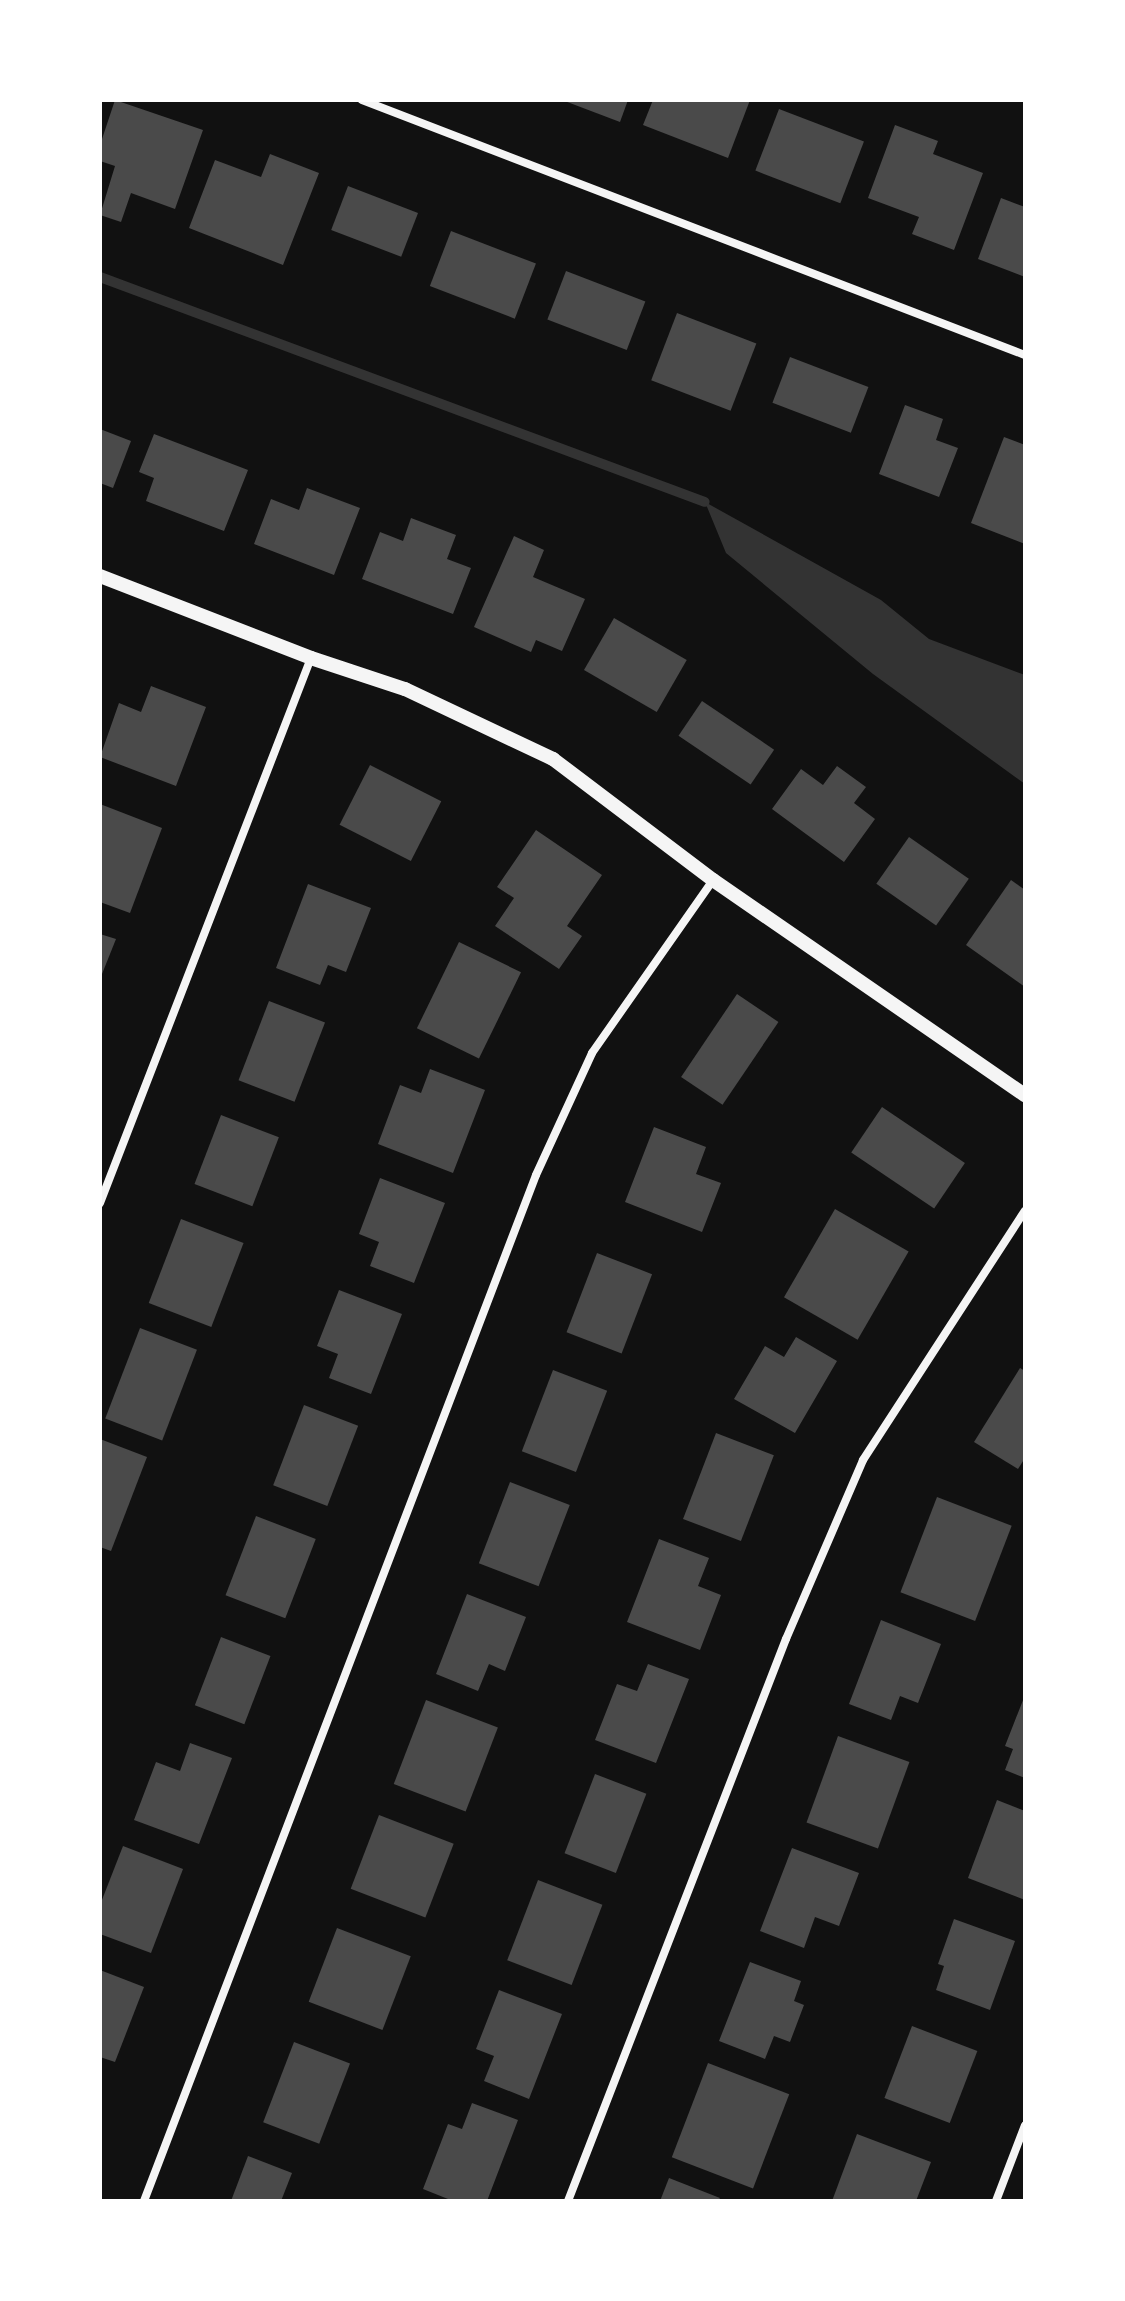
<!DOCTYPE html>
<html>
<head>
<meta charset="utf-8">
<style>
  body { margin:0 }
  #map { position:relative; width:1125px; height:2301px; overflow:hidden; background:#111; font-family:"Asap Condensed",sans-serif }
  div>[style] { position:absolute }
  .water>* { inset:0; background:#333 }
  .stream>* { height:10px; margin:-5px; padding:0 5px; transform-origin:5px; border-radius:5px; background:#333 }
  .building>* { inset:0; background:#4a4a4a; transform-origin:0 0 }
  .minor>* { height:8px; margin:-4px; padding:0 4px; transform-origin:4px; border-radius:4px; background:#f5f5f5 }
  .tertiary>* { height:14px; margin:-7px; padding:0 7px; transform-origin:7px; border-radius:7px; background:#f5f5f5 }
  span { translate:-50% -50%; white-space:nowrap; text-align:center; line-height:1.15; -webkit-text-stroke:7px #fff; paint-order:stroke }
  .frame { position:absolute; inset:0; border:102px solid #fff; pointer-events:none }
</style>
</head>
<body>
<div id="map">
  <div class="water">
    <div style="clip-path:polygon(705px 502px,881px 600px,929px 639px,1025px 675px,1025px 784px,873px 674px,726px 553px)"></div>
  </div>
  <div class="stream">
    <div style="left:100px;top:277px;width:645px;rotate:20.4deg"></div>
  </div>
  <div class="building">
    <div style="clip-path:polygon(115px 100px,203px 130px,175px 209px,131px 193px,121px 222px,100px 215px,115px 166px,100px 161px,100px 145px)"></div>
    <div style="clip-path:polygon(562px 100px,628px 100px,620px 122px)"></div>
    <div style="clip-path:polygon(653px 100px,750px 100px,728px 158px,643px 125px)"></div>
    <div style="left:779px;top:109px;width:91px;height:66px;rotate:21deg"></div>
    <div style="clip-path:polygon(895px 125px,938px 141px,933px 154px,983px 173px,954px 250px,912px 234px,919px 217px,868px 198px)"></div>
    <div style="clip-path:polygon(270px 154px,319px 173px,283px 265px,189px 228px,215px 160px,261px 177px)"></div>
    <div style="left:348px;top:186px;width:75px;height:47px;rotate:21deg"></div>
    <div style="clip-path:polygon(1001px 198px,1025px 207px,1025px 277px,978px 259px)"></div>
    <div style="left:451px;top:231px;width:91px;height:59px;rotate:21deg"></div>
    <div style="left:566px;top:271px;width:85px;height:52px;rotate:21deg"></div>
    <div style="left:677px;top:313px;width:85px;height:72px;rotate:21deg"></div>
    <div style="left:790px;top:357px;width:84px;height:49px;rotate:21deg"></div>
    <div style="clip-path:polygon(905px 405px,943px 419px,936px 440px,958px 448px,939px 497px,879px 474px)"></div>
    <div style="clip-path:polygon(100px 429px,131px 441px,113px 488px,100px 483px)"></div>
    <div style="clip-path:polygon(154px 434px,248px 470px,224px 531px,146px 501px,154px 478px,139px 472px)"></div>
    <div style="clip-path:polygon(1004px 437px,1025px 445px,1025px 544px,971px 523px)"></div>
    <div style="clip-path:polygon(307px 488px,360px 508px,334px 575px,254px 544px,271px 499px,299px 510px)"></div>
    <div style="clip-path:polygon(411px 518px,456px 535px,447px 559px,471px 568px,453px 614px,362px 579px,380px 532px,403px 541px)"></div>
    <div style="clip-path:polygon(514px 536px,544px 550px,533px 577px,585px 599px,562px 651px,536px 640px,531px 652px,474px 627px)"></div>
    <div style="left:614px;top:618px;width:84px;height:60px;rotate:30deg"></div>
    <div style="clip-path:polygon(151px 686px,206px 707px,176px 786px,100px 757px,119px 703px,141px 712px)"></div>
    <div style="left:702px;top:701px;width:87px;height:42px;rotate:34deg"></div>
    <div style="left:370px;top:765px;width:80px;height:67px;rotate:27deg"></div>
    <div style="clip-path:polygon(837px 766px,866px 787px,854px 803px,875px 819px,844px 862px,772px 809px,801px 769px,823px 785px)"></div>
    <div style="clip-path:polygon(100px 804px,162px 828px,130px 913px,100px 902px)"></div>
    <div style="clip-path:polygon(536px 830px,602px 875px,567px 926px,582px 936px,559px 969px,495px 926px,514px 898px,497px 887px)"></div>
    <div style="left:909px;top:837px;width:73px;height:57px;rotate:35deg"></div>
    <div style="clip-path:polygon(1011px 880px,1025px 890px,1025px 987px,966px 945px)"></div>
    <div style="clip-path:polygon(308px 884px,371px 908px,346px 972px,328px 965px,320px 985px,276px 968px)"></div>
    <div style="clip-path:polygon(100px 934px,116px 939px,100px 979px)"></div>
    <div style="left:459px;top:942px;width:69px;height:96px;rotate:26deg"></div>
    <div style="left:737px;top:994px;width:50px;height:100px;rotate:34deg"></div>
    <div style="left:269px;top:1001px;width:60px;height:85px;rotate:21deg"></div>
    <div style="clip-path:polygon(430px 1069px,485px 1090px,453px 1173px,378px 1144px,400px 1085px,421px 1093px)"></div>
    <div style="left:882px;top:1107px;width:100px;height:55px;rotate:34deg"></div>
    <div style="left:221px;top:1115px;width:62px;height:74px;rotate:21deg"></div>
    <div style="clip-path:polygon(654px 1127px,706px 1147px,696px 1174px,721px 1183px,702px 1232px,625px 1202px)"></div>
    <div style="clip-path:polygon(380px 1178px,445px 1203px,414px 1283px,370px 1266px,379px 1242px,359px 1234px)"></div>
    <div style="left:835px;top:1209px;width:85px;height:102px;rotate:30deg"></div>
    <div style="left:181px;top:1219px;width:67px;height:90px;rotate:21deg"></div>
    <div style="left:597px;top:1253px;width:59px;height:85px;rotate:21deg"></div>
    <div style="clip-path:polygon(339px 1290px,402px 1314px,371px 1394px,329px 1378px,338px 1354px,317px 1346px)"></div>
    <div style="left:140px;top:1328px;width:61px;height:97px;rotate:21deg"></div>
    <div style="clip-path:polygon(796px 1337px,837px 1361px,795px 1433px,734px 1399px,765px 1346px,784px 1357px)"></div>
    <div style="clip-path:polygon(1020px 1368px,1025px 1371px,1025px 1458px,1018px 1469px,974px 1442px)"></div>
    <div style="left:553px;top:1370px;width:58px;height:87px;rotate:21deg"></div>
    <div style="left:304px;top:1405px;width:58px;height:86px;rotate:21deg"></div>
    <div style="left:716px;top:1433px;width:62px;height:92px;rotate:21deg"></div>
    <div style="clip-path:polygon(100px 1439px,147px 1457px,111px 1551px,100px 1547px)"></div>
    <div style="left:510px;top:1482px;width:64px;height:87px;rotate:21deg"></div>
    <div style="left:937px;top:1497px;width:80px;height:102px;rotate:21deg"></div>
    <div style="left:256px;top:1516px;width:64px;height:85px;rotate:21deg"></div>
    <div style="clip-path:polygon(659px 1539px,709px 1558px,698px 1586px,721px 1595px,700px 1650px,627px 1622px)"></div>
    <div style="clip-path:polygon(467px 1594px,526px 1617px,505px 1671px,489px 1664px,478px 1691px,436px 1674px)"></div>
    <div style="clip-path:polygon(881px 1620px,941px 1644px,918px 1703px,900px 1696px,891px 1720px,849px 1704px)"></div>
    <div style="left:221px;top:1637px;width:53px;height:73px;rotate:21deg"></div>
    <div style="clip-path:polygon(648px 1664px,689px 1679px,656px 1763px,595px 1740px,617px 1684px,637px 1691px)"></div>
    <div style="clip-path:polygon(1025px 1695px,1025px 1778px,1005px 1770px,1013px 1749px,1005px 1746px)"></div>
    <div style="left:426px;top:1700px;width:77px;height:90px;rotate:21deg"></div>
    <div style="left:838px;top:1736px;width:76px;height:92px;rotate:20deg"></div>
    <div style="clip-path:polygon(190px 1743px,232px 1758px,199px 1844px,134px 1820px,156px 1762px,180px 1771px)"></div>
    <div style="left:595px;top:1774px;width:55px;height:85px;rotate:21deg"></div>
    <div style="clip-path:polygon(997px 1800px,1025px 1811px,1025px 1900px,968px 1878px)"></div>
    <div style="left:379px;top:1815px;width:80px;height:79px;rotate:21deg"></div>
    <div style="clip-path:polygon(123px 1846px,183px 1869px,151px 1953px,100px 1934px,100px 1905px)"></div>
    <div style="clip-path:polygon(792px 1848px,859px 1873px,839px 1926px,815px 1917px,804px 1948px,760px 1931px)"></div>
    <div style="left:538px;top:1880px;width:69px;height:86px;rotate:21deg"></div>
    <div style="clip-path:polygon(954px 1919px,1015px 1941px,990px 2010px,936px 1990px,944px 1966px,938px 1964px)"></div>
    <div style="left:337px;top:1928px;width:79px;height:79px;rotate:21deg"></div>
    <div style="clip-path:polygon(750px 1962px,801px 1981px,794px 2001px,804px 2005px,790px 2042px,774px 2036px,765px 2059px,719px 2041px)"></div>
    <div style="clip-path:polygon(100px 1970px,144px 1987px,115px 2062px,100px 2057px)"></div>
    <div style="clip-path:polygon(499px 1990px,562px 2014px,529px 2099px,484px 2081px,494px 2056px,476px 2049px)"></div>
    <div style="left:912px;top:2026px;width:70px;height:77px;rotate:21deg"></div>
    <div style="left:294px;top:2042px;width:60px;height:86px;rotate:21deg"></div>
    <div style="left:708px;top:2063px;width:87px;height:101px;rotate:21deg"></div>
    <div style="clip-path:polygon(472px 2103px,518px 2120px,487px 2201px,453px 2201px,423px 2189px,448px 2124px,462px 2129px)"></div>
    <div style="clip-path:polygon(857px 2134px,931px 2162px,916px 2201px,832px 2201px)"></div>
    <div style="clip-path:polygon(248px 2156px,292px 2173px,281px 2201px,231px 2201px)"></div>
    <div style="clip-path:polygon(669px 2178px,720px 2198px,718px 2201px,660px 2201px)"></div>
  </div>
  <div class="minor">
    <div style="left:362px;top:100px;width:710px;rotate:21.04deg"></div>
    <div style="left:100px;top:1203px;width:584px;rotate:-68.84deg"></div>
    <div style="left:144px;top:2201px;width:1098px;rotate:-69.09deg"></div>
    <div style="left:536px;top:1175px;width:134px;rotate:-65.3deg"></div>
    <div style="left:592px;top:1053px;width:211px;rotate:-55deg"></div>
    <div style="left:568px;top:2201px;width:603px;rotate:-68.8deg"></div>
    <div style="left:786px;top:1639px;width:195px;rotate:-66.7deg"></div>
    <div style="left:863px;top:1460px;width:297px;rotate:-57deg"></div>
    <div style="left:996px;top:2201px;width:81px;rotate:-69.1deg"></div>
  </div>
  <div class="tertiary">
    <div style="left:100px;top:576px;width:226px;rotate:21.2deg"></div>
    <div style="left:311px;top:658px;width:99px;rotate:18.3deg"></div>
    <div style="left:405px;top:689px;width:164px;rotate:25.3deg"></div>
    <div style="left:553px;top:759px;width:201px;rotate:37.1deg"></div>
    <div style="left:713px;top:880px;width:379px;rotate:34.6deg"></div>
  </div>
  <div class="frame"></div>
</div>
</body>
</html>
